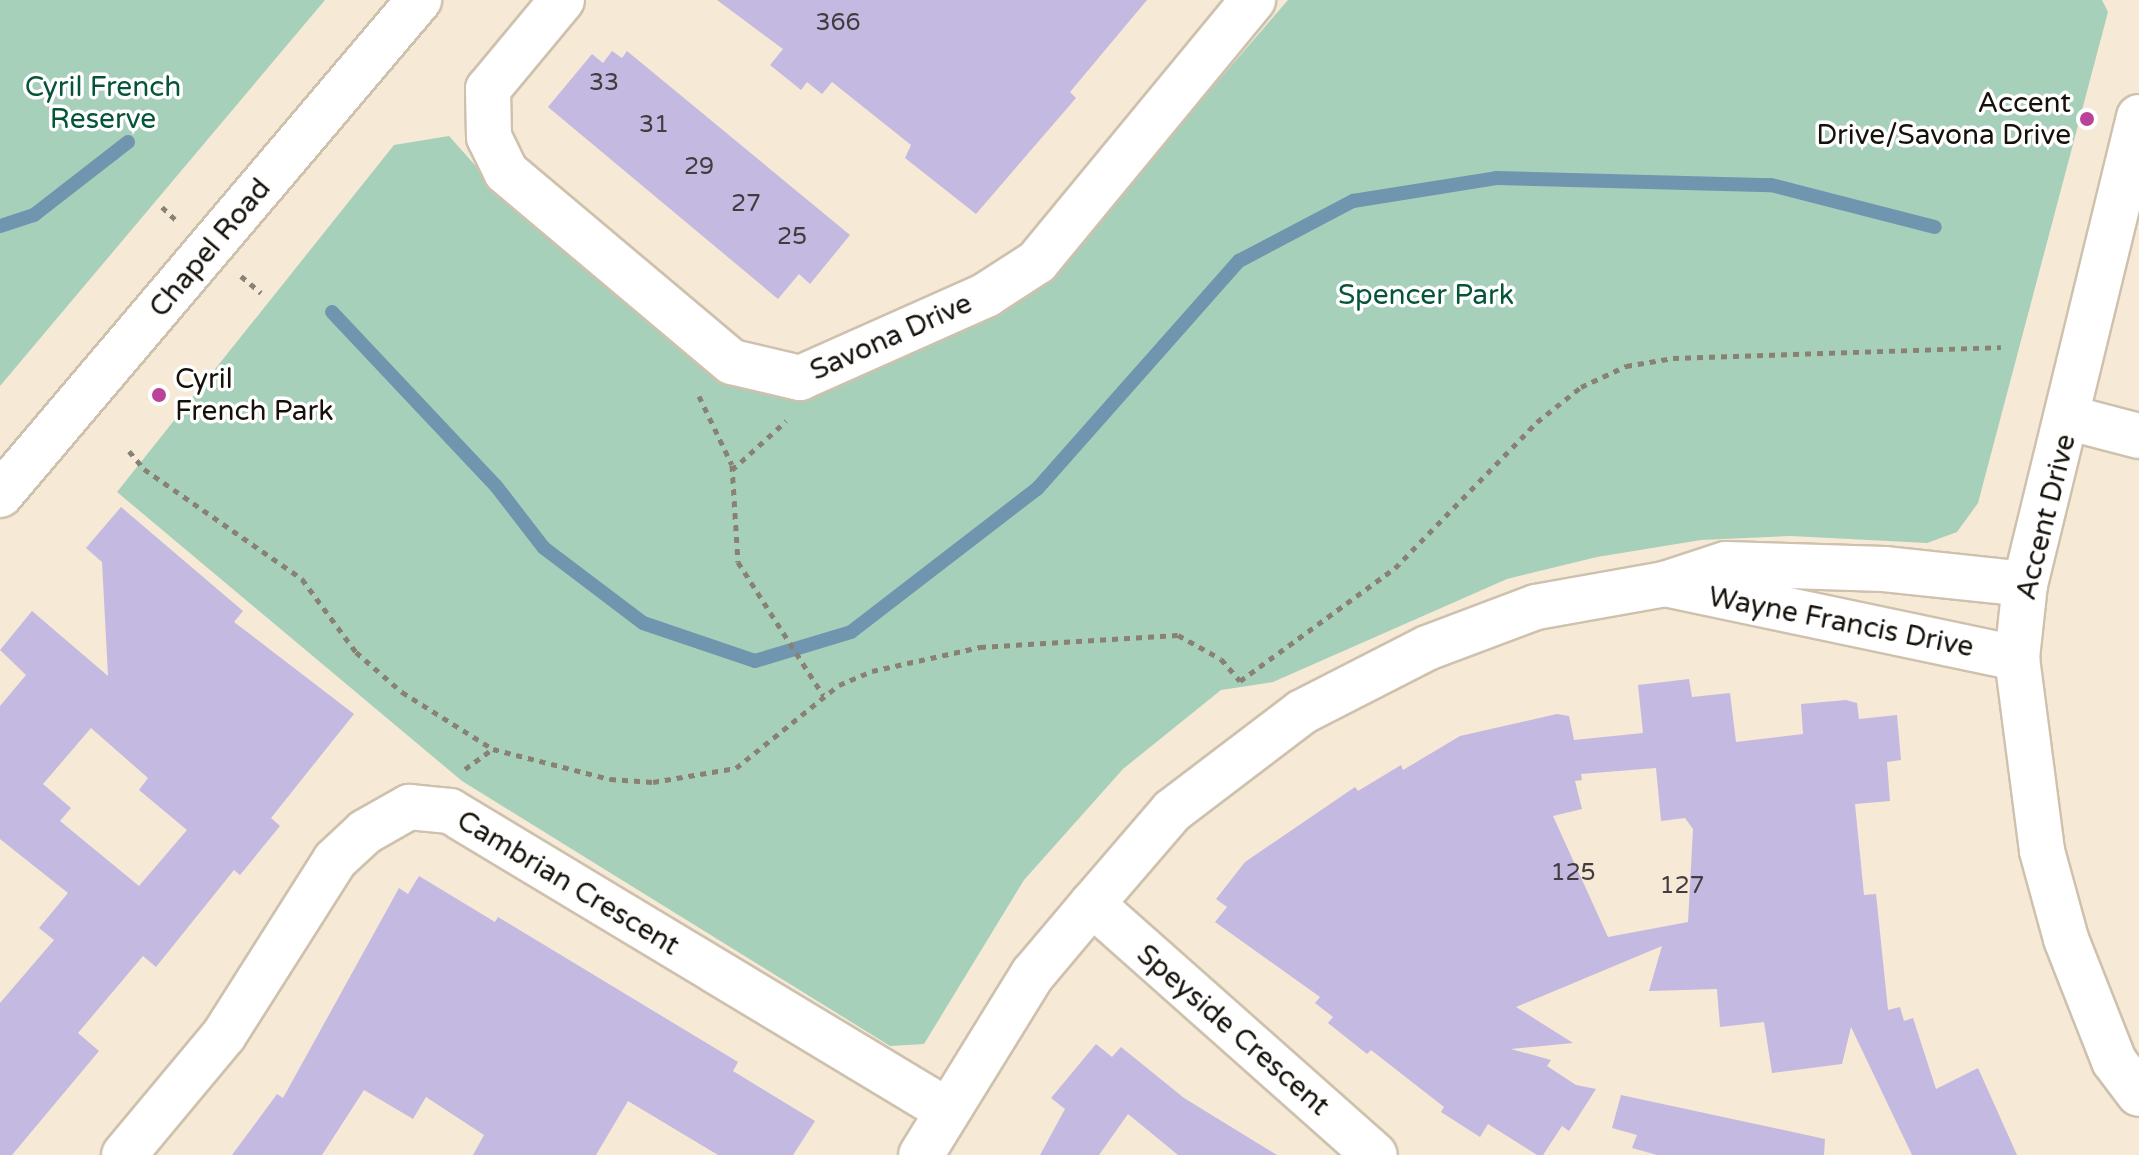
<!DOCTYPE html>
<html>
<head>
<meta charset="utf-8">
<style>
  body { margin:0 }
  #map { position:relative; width:2139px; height:1155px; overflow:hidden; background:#f6e9d5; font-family:"Varela Round",sans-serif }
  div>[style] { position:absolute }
  .green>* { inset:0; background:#a7d0ba }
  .stream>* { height:14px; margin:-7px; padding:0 7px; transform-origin:7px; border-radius:7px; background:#7095ae }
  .building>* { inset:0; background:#c4bae1 }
  .path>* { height:5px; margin-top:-2.5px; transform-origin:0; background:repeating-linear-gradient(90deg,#898173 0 6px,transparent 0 12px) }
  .roads { filter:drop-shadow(2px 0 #cec1ae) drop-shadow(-2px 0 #cec1ae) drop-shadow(0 2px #cec1ae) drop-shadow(0 -2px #cec1ae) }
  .minor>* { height:44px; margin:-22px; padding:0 22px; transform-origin:22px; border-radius:22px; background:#fff }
  .secondary>* { height:44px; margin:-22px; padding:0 22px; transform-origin:22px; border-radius:22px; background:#fff }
  .dots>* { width:22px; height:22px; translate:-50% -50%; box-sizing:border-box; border:4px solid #fff; border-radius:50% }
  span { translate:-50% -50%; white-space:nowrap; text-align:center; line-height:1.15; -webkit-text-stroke:7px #fff; paint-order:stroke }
  .number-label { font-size:24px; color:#423c40 }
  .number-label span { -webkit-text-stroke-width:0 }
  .park-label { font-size:28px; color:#065538 }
  .poi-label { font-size:28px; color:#16120b }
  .right { translate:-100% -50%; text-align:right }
  .left { translate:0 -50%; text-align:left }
  .street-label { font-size:28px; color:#16120b }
</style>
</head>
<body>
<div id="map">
  <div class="green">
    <div style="clip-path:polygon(0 0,325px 0,0 386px)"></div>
    <div style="clip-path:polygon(1288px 0,2102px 0,2108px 12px,1978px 503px,1957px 532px,1927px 543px,1791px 536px,1701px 540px,1597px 557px,1507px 579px,1273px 682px,1221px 690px,1123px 769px,1024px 880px,924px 1044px,890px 1046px,462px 781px,117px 492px,394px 145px,449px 136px,482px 173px,706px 364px,747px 390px,781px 395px,1048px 278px)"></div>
  </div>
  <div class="stream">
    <div style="left:0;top:226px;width:36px;rotate:-18deg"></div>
    <div style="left:34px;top:215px;width:119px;rotate:-37.8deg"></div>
    <div style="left:332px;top:312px;width:239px;rotate:46.7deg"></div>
    <div style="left:496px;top:486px;width:78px;rotate:52.3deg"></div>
    <div style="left:544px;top:548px;width:124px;rotate:37.1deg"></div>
    <div style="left:643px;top:623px;width:118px;rotate:18.7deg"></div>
    <div style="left:755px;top:661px;width:100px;rotate:-16.8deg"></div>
    <div style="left:851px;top:632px;width:235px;rotate:-37.6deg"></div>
    <div style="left:1037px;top:489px;width:305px;rotate:-48.5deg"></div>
    <div style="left:1239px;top:261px;width:129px;rotate:-27.8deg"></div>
    <div style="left:1353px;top:201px;width:145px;rotate:-9.1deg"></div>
    <div style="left:1496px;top:178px;width:275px;rotate:1.5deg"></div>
    <div style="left:1771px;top:185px;width:169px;rotate:14.4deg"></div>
  </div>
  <div class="building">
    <div style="clip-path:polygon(717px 0,1147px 0,1070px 92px,1076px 98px,976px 214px,905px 158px,911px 145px,832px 82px,822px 94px,807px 82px,801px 90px,770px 65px,783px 49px)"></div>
    <div style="clip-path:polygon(612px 51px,622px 58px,627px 51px,850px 235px,810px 284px,799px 274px,778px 299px,548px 107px,592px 54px,603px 63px)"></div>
    <div style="clip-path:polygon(evenodd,121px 507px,243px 611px,234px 622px,354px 714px,271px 818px,280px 826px,240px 875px,234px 870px,156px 967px,143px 956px,78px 1033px,99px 1051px,12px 1155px,0 1155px,0 1003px,54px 940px,39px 928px,68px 893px,0 839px,0 706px,26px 675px,0 650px,32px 611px,108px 676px,102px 562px,86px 548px,121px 507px,91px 728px,148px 778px,139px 790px,187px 830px,139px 886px,60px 821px,71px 808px,43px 784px,91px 728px)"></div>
    <div style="clip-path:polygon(evenodd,1689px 679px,1692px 697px,1730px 693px,1736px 742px,1803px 734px,1801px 704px,1846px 700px,1857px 703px,1859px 719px,1897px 715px,1901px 760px,1887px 762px,1890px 801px,1855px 804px,1864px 895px,1876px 894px,1888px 1010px,1900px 1007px,1904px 1021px,1913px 1018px,1936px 1089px,1978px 1068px,2017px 1155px,1912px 1155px,1851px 1027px,1842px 1064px,1772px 1073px,1764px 1022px,1720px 1027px,1717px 989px,1649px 991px,1662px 946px,1516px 1007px,1573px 1043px,1511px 1049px,1551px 1060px,1547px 1066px,1576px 1085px,1596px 1089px,1569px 1131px,1562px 1126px,1543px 1155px,1537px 1155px,1488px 1124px,1480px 1137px,1441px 1112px,1444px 1107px,1371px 1050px,1367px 1054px,1328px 1023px,1333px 1017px,1315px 1003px,1320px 997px,1215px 922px,1227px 907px,1216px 899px,1245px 862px,1355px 787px,1358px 791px,1401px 765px,1403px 770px,1460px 736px,1557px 714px,1569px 716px,1574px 740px,1643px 733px,1638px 685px,1689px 679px,1656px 768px,1661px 821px,1685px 818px,1693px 829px,1688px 922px,1608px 937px,1553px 816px,1582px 809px,1575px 781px,1582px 780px,1581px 774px,1656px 768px)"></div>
    <div style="clip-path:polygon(419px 876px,495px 922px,498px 917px,738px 1062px,733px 1071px,815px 1121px,793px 1155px,718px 1155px,628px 1101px,596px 1155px,473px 1155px,484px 1135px,426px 1097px,413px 1119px,364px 1090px,322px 1155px,232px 1155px,277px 1094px,283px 1098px,399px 888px,408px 894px)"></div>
    <div style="clip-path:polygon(1096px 1044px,1112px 1057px,1121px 1047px,1184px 1098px,1277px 1155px,1178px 1155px,1128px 1114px,1099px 1155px,1040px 1155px,1065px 1109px,1051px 1098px)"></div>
    <div style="clip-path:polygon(1621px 1095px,1825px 1139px,1824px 1155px,1657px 1155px,1632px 1148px,1637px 1135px,1612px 1128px)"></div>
  </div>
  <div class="path">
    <div style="left:162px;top:207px;width:19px;rotate:43deg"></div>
    <div style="left:241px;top:276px;width:26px;rotate:40deg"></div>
    <div style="left:699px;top:396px;width:76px;rotate:64.4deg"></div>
    <div style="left:732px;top:465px;width:97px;rotate:86.5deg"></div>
    <div style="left:738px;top:562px;width:158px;rotate:57.4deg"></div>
    <div style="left:129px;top:451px;width:23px;rotate:50deg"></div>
    <div style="left:144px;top:469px;width:193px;rotate:34.8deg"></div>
    <div style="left:302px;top:579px;width:91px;rotate:53.5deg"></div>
    <div style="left:356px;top:652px;width:61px;rotate:41deg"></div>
    <div style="left:402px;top:692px;width:107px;rotate:32.1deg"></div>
    <div style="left:732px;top:470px;width:73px;rotate:-42.2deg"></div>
    <div style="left:465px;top:769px;width:34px;rotate:-36deg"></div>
    <div style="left:493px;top:749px;width:121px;rotate:14.4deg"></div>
    <div style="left:610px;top:779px;width:43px;rotate:4deg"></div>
    <div style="left:653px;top:782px;width:84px;rotate:-9.6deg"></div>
    <div style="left:736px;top:768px;width:132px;rotate:-38.9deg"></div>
    <div style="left:839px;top:685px;width:36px;rotate:-23deg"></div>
    <div style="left:872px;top:671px;width:111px;rotate:-12.5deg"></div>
    <div style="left:980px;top:647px;width:198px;rotate:-3.5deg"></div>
    <div style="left:1178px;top:635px;width:49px;rotate:29.2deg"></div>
    <div style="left:1221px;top:659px;width:29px;rotate:49deg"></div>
    <div style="left:1240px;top:681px;width:192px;rotate:-36.1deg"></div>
    <div style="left:1395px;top:568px;width:204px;rotate:-45.8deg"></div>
    <div style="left:1537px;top:422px;width:56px;rotate:-38.5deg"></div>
    <div style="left:1581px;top:387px;width:50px;rotate:-25deg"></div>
    <div style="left:1626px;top:366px;width:48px;rotate:-9.7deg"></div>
    <div style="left:1673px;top:358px;width:328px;rotate:-1.9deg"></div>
  </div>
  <div class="roads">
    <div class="minor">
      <div style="left:562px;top:0;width:116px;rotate:129.7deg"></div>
      <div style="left:488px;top:89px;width:48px;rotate:88.8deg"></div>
      <div style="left:489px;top:137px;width:39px;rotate:64deg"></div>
      <div style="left:506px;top:172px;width:295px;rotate:40.1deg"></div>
      <div style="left:732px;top:362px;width:70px;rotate:13.2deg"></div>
      <div style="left:800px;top:378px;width:204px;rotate:-24deg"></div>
      <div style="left:986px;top:295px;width:61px;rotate:-32.9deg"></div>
      <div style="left:1037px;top:262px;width:340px;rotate:-50.5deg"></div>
      <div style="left:2070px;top:418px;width:71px;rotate:14.6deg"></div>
      <div style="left:1665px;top:584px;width:360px;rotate:11.9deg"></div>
      <div style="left:1092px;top:904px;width:378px;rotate:41.6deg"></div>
      <div style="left:124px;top:1155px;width:156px;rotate:-50.2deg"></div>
      <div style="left:224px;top:1035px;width:207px;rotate:-57.6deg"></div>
      <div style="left:335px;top:860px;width:41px;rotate:-43deg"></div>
      <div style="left:365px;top:832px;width:51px;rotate:-29.6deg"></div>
      <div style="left:409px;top:807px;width:41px;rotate:5.6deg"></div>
      <div style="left:450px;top:811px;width:581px;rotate:31.07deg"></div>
      <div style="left:921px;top:1155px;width:213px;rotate:-58.3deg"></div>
      <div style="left:1033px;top:974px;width:92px;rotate:-49.9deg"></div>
      <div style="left:1092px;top:904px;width:123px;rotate:-49.3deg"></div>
      <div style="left:1172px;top:811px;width:163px;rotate:-37.3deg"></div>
      <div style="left:1302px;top:712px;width:140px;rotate:-27.1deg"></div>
      <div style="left:1427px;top:648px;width:116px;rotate:-20.6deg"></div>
      <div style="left:1536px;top:607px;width:131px;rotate:-10.1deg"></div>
      <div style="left:1665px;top:584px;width:64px;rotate:-18.2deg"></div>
      <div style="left:1726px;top:564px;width:158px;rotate:1.8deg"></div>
      <div style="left:1884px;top:569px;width:142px;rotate:6.1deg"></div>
    </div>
    <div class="secondary">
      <div style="left:2139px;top:117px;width:481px;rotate:103.7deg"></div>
      <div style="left:2025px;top:584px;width:74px;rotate:96.2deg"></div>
      <div style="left:2017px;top:658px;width:195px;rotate:82.6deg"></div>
      <div style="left:2042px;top:851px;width:91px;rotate:74.7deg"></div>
      <div style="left:2066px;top:939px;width:131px;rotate:68.5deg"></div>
      <div style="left:2114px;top:1061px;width:41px;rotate:52.9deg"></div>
      <div style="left:0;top:495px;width:649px;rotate:-49.75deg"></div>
    </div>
  </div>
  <div class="dots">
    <div style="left:2087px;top:119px;background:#ba4298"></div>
    <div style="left:159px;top:395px;background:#ba4298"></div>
  </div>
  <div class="number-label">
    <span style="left:838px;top:23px">366</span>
    <span style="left:604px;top:83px">33</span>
    <span style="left:654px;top:125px">31</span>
    <span style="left:699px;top:167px">29</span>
    <span style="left:746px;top:204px">27</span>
    <span style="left:792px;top:237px">25</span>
    <span style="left:1573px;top:873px">125</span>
    <span style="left:1682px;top:886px">127</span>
  </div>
  <div class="park-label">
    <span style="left:103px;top:103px">Cyril French<br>Reserve</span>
    <span style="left:1426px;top:295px">Spencer Park</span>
  </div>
  <div class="poi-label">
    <span class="right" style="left:2071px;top:119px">Accent<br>Drive/Savona Drive</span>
    <span class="left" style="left:175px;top:395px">Cyril<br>French Park</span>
  </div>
  <div class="street-label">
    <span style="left:210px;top:248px;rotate:-50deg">Chapel Road</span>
    <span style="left:891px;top:337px;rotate:-24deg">Savona Drive</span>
    <span style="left:2046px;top:517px;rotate:-76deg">Accent Drive</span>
    <span style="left:1841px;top:622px;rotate:11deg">Wayne Francis Drive</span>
    <span style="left:568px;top:883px;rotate:31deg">Cambrian Crescent</span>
    <span style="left:1233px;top:1030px;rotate:41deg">Speyside Crescent</span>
  </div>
</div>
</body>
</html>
